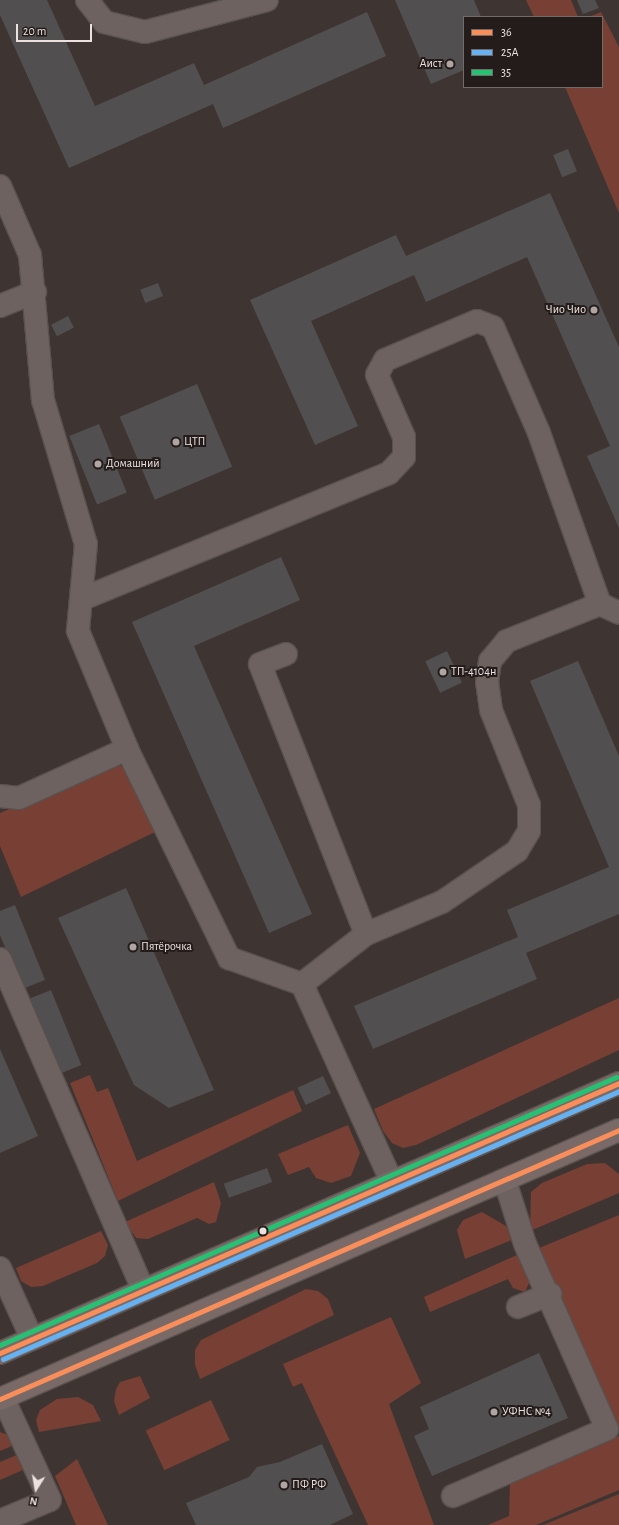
<!DOCTYPE html>
<html>
<head>
<meta charset="utf-8">
<style>
  body { margin:0 }
  #map { position:relative; width:619px; height:1525px; overflow:hidden; background:#3e3532; font-family:"Alegreya Sans",sans-serif }
  div>[style] { position:absolute }
  .green>* { inset:0; background:#783f34; transform-origin:0 0 }
  .building>* { inset:0; background:#524f51; transform-origin:0 0 }
  .roads { filter:drop-shadow(1px 0 #59514e) drop-shadow(-1px 0 #59514e) drop-shadow(0 1px #59514e) drop-shadow(0 -1px #59514e) }
  .minor>* { height:22px; margin:-11px; padding:0 11px; transform-origin:11px; border-radius:11px; background:#6e6260 }
  .major>* { height:22px; margin:-11px; padding:0 11px; transform-origin:11px; border-radius:11px; background:#796a67 }
  .bus-1>* { height:5px; margin:-2.5px; padding:0 2.5px; transform-origin:2.5px; border-radius:2.5px; background:#fa8e5a }
  .bus-2>* { height:5px; margin:-2.5px; padding:0 2.5px; transform-origin:2.5px; border-radius:2.5px; background:#66b1f2 }
  .bus-3>* { height:5px; margin:-2.5px; padding:0 2.5px; transform-origin:2.5px; border-radius:2.5px; background:#26c172 }
  .dots>* { width:11px; height:11px; translate:-50% -50%; box-sizing:border-box; border:2px solid #231c1a; border-radius:50% }
  span { translate:-50% -50%; white-space:nowrap; text-align:center; line-height:1.15; -webkit-text-stroke:4px #231c1a; paint-order:stroke }
  .poi-label { font-size:12px; color:#ece1de }
  .right { translate:-100% -50%; text-align:right }
  .left { translate:0 -50%; text-align:left }
  .legend { position:absolute; left:463px; top:16px; width:140px; height:72px; box-sizing:border-box; background:#231c1a; border:1px solid #736b68; margin:0; padding:5px 7px; list-style:none; font-size:12px; color:#ece1de }
  .legend li { display:flex; align-items:center; gap:8px; height:20px }
  .legend b { width:20px; border:1px solid #736b68 }
  .north { position:absolute; left:16px; top:1469px; width:40px; height:40px; -webkit-text-stroke:3px #231c1a; paint-order:stroke; rotate:191deg; font-size:11px; font-weight:700; line-height:16px; text-align:center; color:#ece1de }
  .north::after { content:''; display:block; margin:auto; width:14px; height:18px; background:#ece1de; clip-path:polygon(50% 0,100% 100%,50% 72%,0 100%) }
  .scale { position:absolute; left:16px; top:24px; width:76px; height:18px; box-sizing:border-box; border:2px solid #ece1de; border-top:0; padding-left:5px; font-size:12px; line-height:14px; white-space:nowrap; color:#ece1de; -webkit-text-stroke:3px #231c1a; paint-order:stroke }
</style>
</head>
<body>
<div id="map">
  <div class="green">
    <div style="clip-path:polygon(526px 0,571px 0,578px 17px,534px 17px)"></div>
    <div style="clip-path:polygon(601px 12px,619px 47px,619px 213px,565px 87px,602px 87px,602px 17px,589px 17px)"></div>
    <div style="clip-path:polygon(112px 765px,121px 766px,132px 776px,157px 831px,21px 897px,0 846px,0 813px)"></div>
    <div style="clip-path:polygon(619px 998px,619px 1050px,416px 1145px,403px 1148px,392px 1143px,383px 1131px,374px 1109px)"></div>
    <div style="clip-path:polygon(90px 1075px,97px 1092px,108px 1088px,137px 1161px,293px 1090px,302px 1111px,118px 1201px,70px 1083px)"></div>
    <div style="clip-path:polygon(348px 1125px,360px 1153px,351px 1176px,331px 1183px,316px 1178px,309px 1167px,288px 1175px,278px 1154px)"></div>
    <div style="clip-path:polygon(605px 1163px,619px 1174px,619px 1193px,530px 1231px,531px 1192px,542px 1183px,587px 1164px)"></div>
    <div style="clip-path:polygon(214px 1182px,221px 1203px,216px 1222px,209px 1224px,197px 1218px,148px 1239px,136px 1238px,125px 1222px)"></div>
    <div style="clip-path:polygon(482px 1212px,506px 1226px,514px 1239px,465px 1259px,457px 1230px,463px 1220px)"></div>
    <div style="clip-path:polygon(619px 1215px,619px 1428px,539px 1248px)"></div>
    <div style="clip-path:polygon(101px 1231px,108px 1245px,105px 1256px,97px 1263px,43px 1286px,31px 1287px,21px 1281px,16px 1268px)"></div>
    <div style="clip-path:polygon(519px 1254px,531px 1279px,525px 1292px,513px 1288px,508px 1279px,430px 1312px,424px 1297px)"></div>
    <div style="clip-path:polygon(306px 1289px,318px 1291px,328px 1299px,334px 1315px,200px 1379px,195px 1365px,195px 1350px,201px 1340px)"></div>
    <div style="clip-path:polygon(391px 1317px,421px 1383px,389px 1404px,434px 1525px,368px 1525px,302px 1383px,293px 1387px,283px 1364px)"></div>
    <div style="clip-path:polygon(140px 1376px,150px 1398px,119px 1415px,114px 1401px,116px 1389px,120px 1382px)"></div>
    <div style="clip-path:polygon(78px 1397px,93px 1405px,101px 1421px,39px 1432px,36px 1420px,40px 1410px,57px 1399px)"></div>
    <div style="left:211px;top:1400px;width:44px;height:72px;rotate:65deg"></div>
    <div style="clip-path:polygon(0 1432px,8px 1435px,14px 1445px,0 1451px)"></div>
    <div style="clip-path:polygon(619px 1436px,619px 1490px,536px 1525px,488px 1525px,509px 1516px,510px 1483px)"></div>
    <div style="clip-path:polygon(19px 1454px,23px 1470px,0 1480px,0 1462px)"></div>
    <div style="clip-path:polygon(77px 1459px,108px 1525px,76px 1525px,55px 1476px)"></div>
    <div style="clip-path:polygon(619px 1494px,619px 1525px,543px 1525px)"></div>
  </div>
  <div class="building">
    <div style="clip-path:polygon(0 0,47px 0,95px 106px,194px 63px,204px 85px,367px 12px,386px 56px,223px 128px,213px 104px,69px 168px,0 15px)"></div>
    <div style="clip-path:polygon(395px 0,474px 0,481px 17px,464px 17px,464px 70px,431px 84px)"></div>
    <div style="clip-path:polygon(577px 0,595px 0,599px 8px,583px 14px)"></div>
    <div style="left:568px;top:149px;width:24px;height:16px;rotate:68deg"></div>
    <div style="clip-path:polygon(550px 193px,619px 347px,619px 528px,587px 456px,610px 446px,527px 257px,426px 302px,414px 275px,311px 321px,358px 426px,315px 445px,250px 300px,396px 235px,406px 256px)"></div>
    <div style="left:158px;top:283px;width:14px;height:19px;rotate:69deg"></div>
    <div style="left:68px;top:316px;width:13px;height:19px;rotate:63deg"></div>
    <div style="left:197px;top:384px;width:90px;height:84px;rotate:67deg"></div>
    <div style="left:99px;top:424px;width:74px;height:32px;rotate:68deg"></div>
    <div style="clip-path:polygon(281px 557px,300px 600px,194px 646px,312px 914px,269px 933px,132px 622px)"></div>
    <div style="left:447px;top:651px;width:35px;height:24px;rotate:65deg"></div>
    <div style="clip-path:polygon(578px 661px,619px 756px,619px 914px,526px 953px,537px 979px,373px 1049px,354px 1006px,518px 937px,507px 910px,609px 867px,530px 681px)"></div>
    <div style="clip-path:polygon(126px 888px,214px 1090px,169px 1108px,134px 1085px,58px 918px)"></div>
    <div style="clip-path:polygon(15px 905px,45px 980px,22px 989px,0 935px,0 911px)"></div>
    <div style="left:51px;top:990px;width:81px;height:25px;rotate:68deg"></div>
    <div style="clip-path:polygon(0 1049px,38px 1136px,0 1153px)"></div>
    <div style="left:323px;top:1076px;width:19px;height:28px;rotate:65deg"></div>
    <div style="left:267px;top:1168px;width:15px;height:46px;rotate:70deg"></div>
    <div style="clip-path:polygon(539px 1353px,568px 1418px,432px 1476px,414px 1436px,429px 1429px,420px 1407px)"></div>
    <div style="clip-path:polygon(322px 1444px,353px 1514px,330px 1525px,196px 1525px,186px 1503px,249px 1477px,257px 1467px,280px 1462px)"></div>
  </div>
  <div class="roads">
    <div class="minor">
      <div style="left:87px;top:0;width:28px;rotate:52deg"></div>
      <div style="left:104px;top:22px;width:42px;rotate:13.7deg"></div>
      <div style="left:145px;top:32px;width:126px;rotate:-14.7deg"></div>
      <div style="left:0;top:186px;width:75px;rotate:66.5deg"></div>
      <div style="left:30px;top:255px;width:146px;rotate:84.9deg"></div>
      <div style="left:43px;top:400px;width:150px;rotate:73.4deg"></div>
      <div style="left:86px;top:544px;width:87px;rotate:95.3deg"></div>
      <div style="left:78px;top:631px;width:128px;rotate:67.4deg"></div>
      <div style="left:127px;top:749px;width:233px;rotate:64deg"></div>
      <div style="left:229px;top:958px;width:77px;rotate:19.6deg"></div>
      <div style="left:302px;top:984px;width:217px;rotate:65.6deg"></div>
      <div style="left:0;top:306px;width:38px;rotate:-22deg"></div>
      <div style="left:82px;top:599px;width:332px;rotate:-22.3deg"></div>
      <div style="left:389px;top:473px;width:22px;rotate:-47deg"></div>
      <div style="left:404px;top:457px;width:20px;rotate:-90deg"></div>
      <div style="left:404px;top:437px;width:68px;rotate:-113.5deg"></div>
      <div style="left:377px;top:375px;width:17px;rotate:-62deg"></div>
      <div style="left:385px;top:360px;width:100px;rotate:-23deg"></div>
      <div style="left:477px;top:321px;width:17px;rotate:21deg"></div>
      <div style="left:493px;top:327px;width:116px;rotate:66.5deg"></div>
      <div style="left:539px;top:433px;width:182px;rotate:70.4deg"></div>
      <div style="left:600px;top:604px;width:21px;rotate:25deg"></div>
      <div style="left:286px;top:654px;width:28px;rotate:159deg"></div>
      <div style="left:260px;top:664px;width:290px;rotate:68.6deg"></div>
      <div style="left:0;top:796px;width:19px;rotate:6deg"></div>
      <div style="left:19px;top:798px;width:119px;rotate:-24.4deg"></div>
      <div style="left:0;top:959px;width:361px;rotate:66.6deg"></div>
      <div style="left:302px;top:984px;width:81px;rotate:-38deg"></div>
      <div style="left:366px;top:934px;width:82px;rotate:-22.8deg"></div>
      <div style="left:442px;top:902px;width:91px;rotate:-34.2deg"></div>
      <div style="left:517px;top:851px;width:23px;rotate:-59deg"></div>
      <div style="left:529px;top:831px;width:26px;rotate:-90deg"></div>
      <div style="left:529px;top:805px;width:102px;rotate:-111.8deg"></div>
      <div style="left:491px;top:710px;width:28px;rotate:-98deg"></div>
      <div style="left:487px;top:682px;width:21px;rotate:-82deg"></div>
      <div style="left:490px;top:661px;width:26px;rotate:-50deg"></div>
      <div style="left:507px;top:641px;width:100px;rotate:-21.7deg"></div>
      <div style="left:0;top:1268px;width:78px;rotate:65.7deg"></div>
      <div style="left:518px;top:1307px;width:35px;rotate:-22deg"></div>
      <div style="left:453px;top:1496px;width:168px;rotate:-23.5deg"></div>
      <div style="left:607px;top:1429px;width:202px;rotate:-113.9deg"></div>
      <div style="left:525px;top:1244px;width:66px;rotate:-107.6deg"></div>
      <div style="left:0;top:1521px;width:54px;rotate:-22.8deg"></div>
      <div style="left:50px;top:1500px;width:112px;rotate:-114.7deg"></div>
    </div>
    <div class="major">
      <div style="left:0;top:1353px;width:675px;rotate:-23.57deg"></div>
      <div style="left:0;top:1399px;width:675px;rotate:-23.49deg"></div>
    </div>
  </div>
  <div class="bus-1">
    <div style="left:0;top:1353px;width:675px;rotate:-23.57deg"></div>
    <div style="left:0;top:1399px;width:675px;rotate:-23.49deg"></div>
  </div>
  <div class="bus-2">
    <div style="left:3px;top:1359px;width:672px;rotate:-23.51deg"></div>
  </div>
  <div class="bus-3">
    <div style="left:0;top:1345px;width:672px;rotate:-23.51deg"></div>
  </div>
  <div class="dots">
    <div style="left:450px;top:64px;background:#afa5a2"></div>
    <div style="left:594px;top:310px;background:#afa5a2"></div>
    <div style="left:176px;top:442px;background:#afa5a2"></div>
    <div style="left:98px;top:464px;background:#afa5a2"></div>
    <div style="left:443px;top:672px;background:#afa5a2"></div>
    <div style="left:133px;top:947px;background:#afa5a2"></div>
    <div style="left:263px;top:1231px;background:#ece1de"></div>
    <div style="left:494px;top:1412px;background:#afa5a2"></div>
    <div style="left:284px;top:1485px;background:#afa5a2"></div>
  </div>
  <div class="poi-label">
    <span class="right" style="left:442px;top:64px">Аист</span>
    <span class="right" style="left:586px;top:310px">Чио Чио</span>
    <span class="left" style="left:184px;top:442px">ЦТП</span>
    <span class="left" style="left:106px;top:464px">Домашний</span>
    <span class="left" style="left:451px;top:672px">ТП-4104н</span>
    <span class="left" style="left:141px;top:947px">Пятёрочка</span>
    <span class="left" style="left:502px;top:1412px">УФНС №4</span>
    <span class="left" style="left:292px;top:1485px">ПФ РФ</span>
  </div>
  <ul class="legend">
  <li><b style="height:5px;background:#fa8e5a"></b>36</li>
  <li><b style="height:5px;background:#66b1f2"></b>25А</li>
  <li><b style="height:5px;background:#26c172"></b>35</li>
  </ul>
  <div class="north">N</div>
  <div class="scale">20 m</div>
</div>
</body>
</html>
